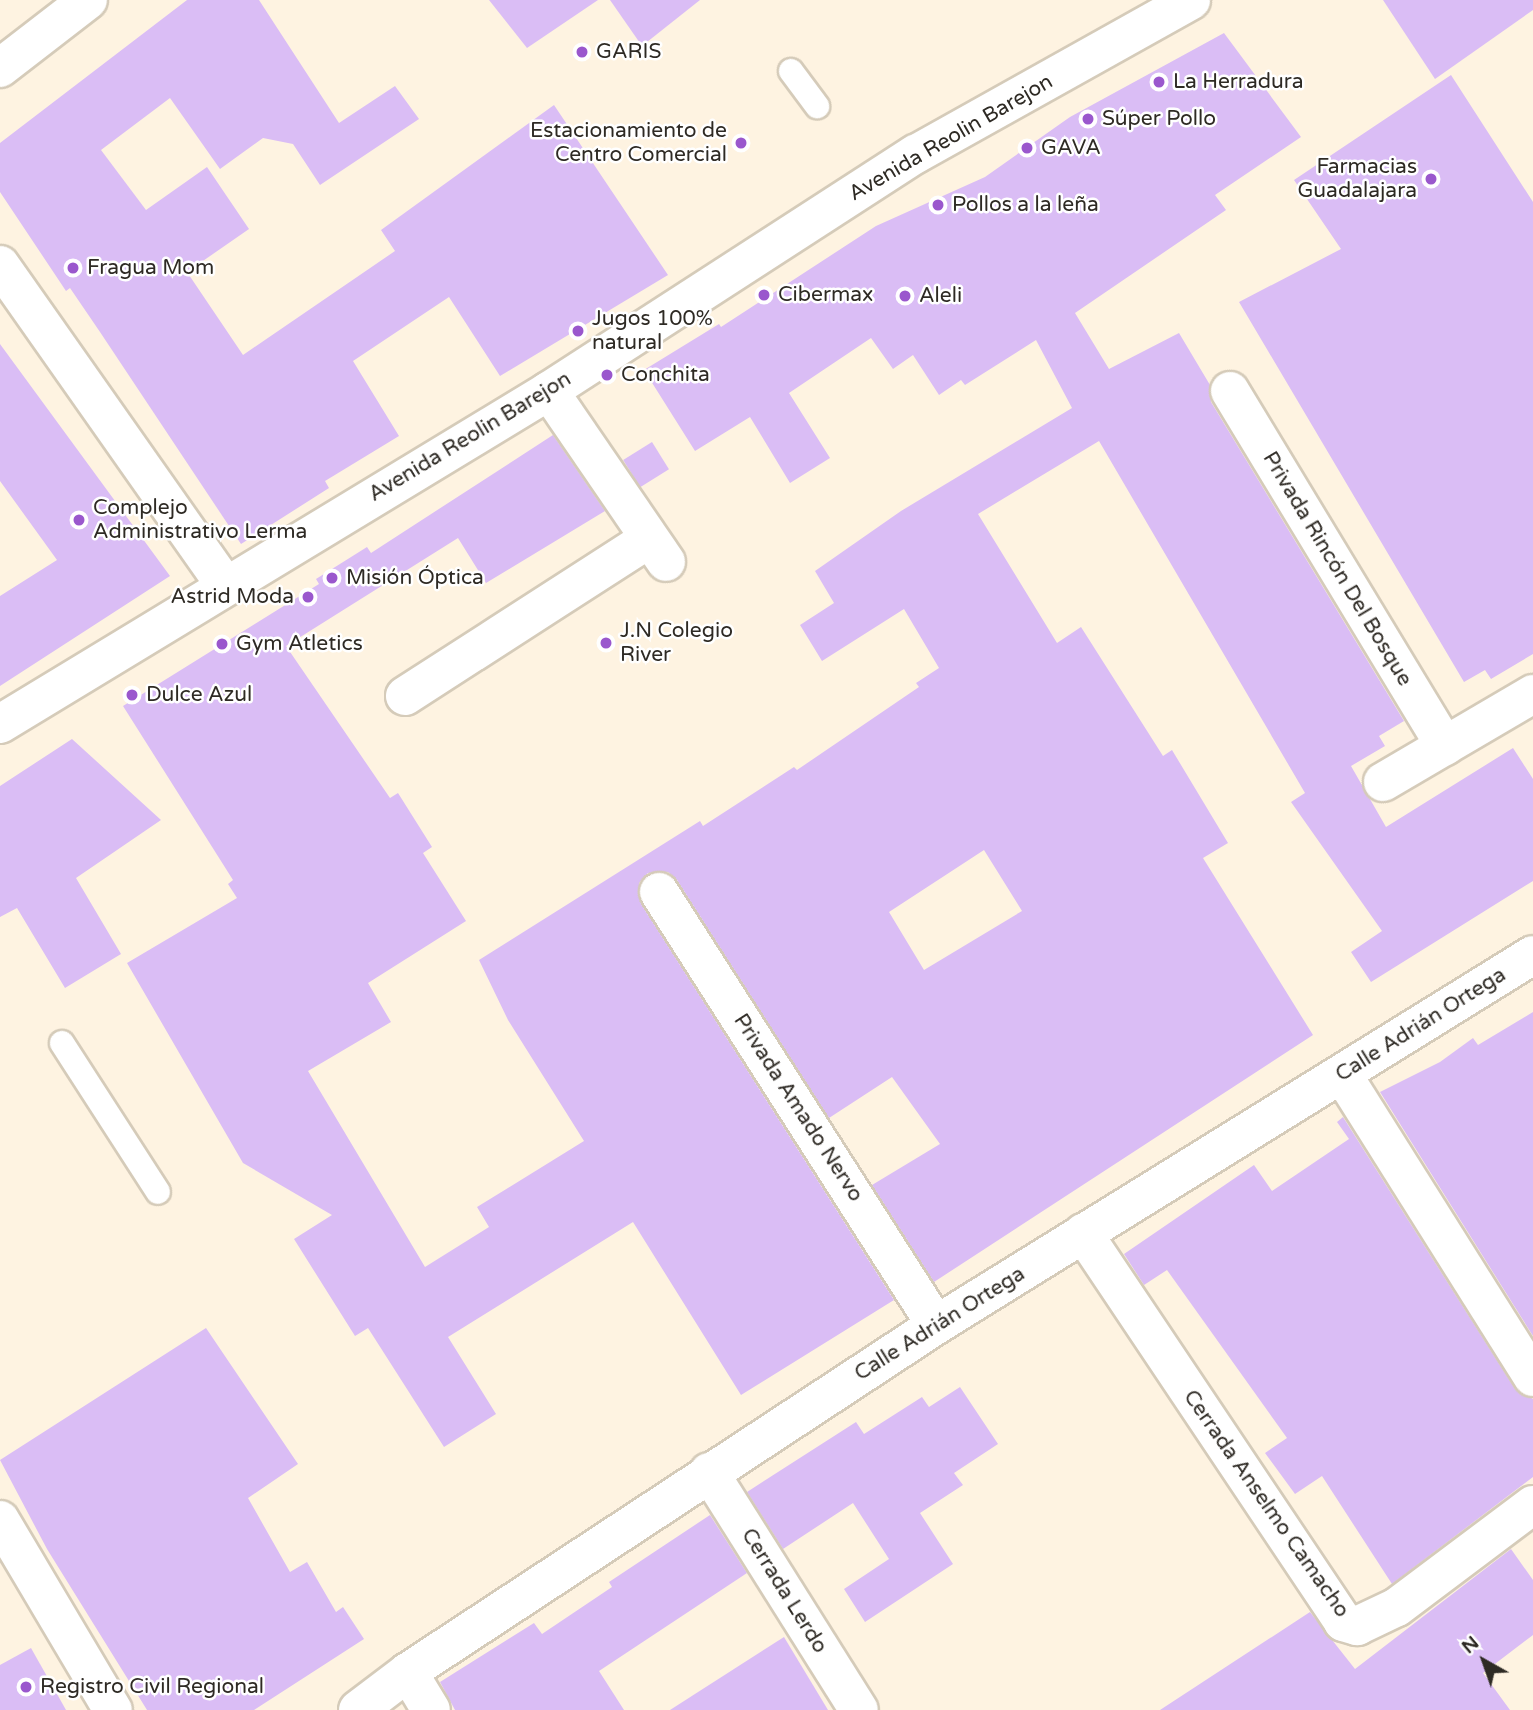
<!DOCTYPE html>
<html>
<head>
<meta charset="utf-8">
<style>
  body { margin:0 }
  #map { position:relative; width:1533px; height:1710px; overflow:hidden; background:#fef3e1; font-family:"Varela Round",sans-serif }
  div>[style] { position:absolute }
  .building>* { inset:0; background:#dabdf5; transform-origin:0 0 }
  .roads { filter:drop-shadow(2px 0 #d5cbb9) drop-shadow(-2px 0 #d5cbb9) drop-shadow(0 2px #d5cbb9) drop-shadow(0 -2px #d5cbb9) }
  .service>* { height:24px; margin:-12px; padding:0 12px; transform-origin:12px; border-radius:12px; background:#fff }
  .minor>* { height:38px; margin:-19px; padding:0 19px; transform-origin:19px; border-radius:19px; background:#fff }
  .secondary>* { height:38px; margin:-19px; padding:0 19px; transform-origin:19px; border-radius:19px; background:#fff }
  .dots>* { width:19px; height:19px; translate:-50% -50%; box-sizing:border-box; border:4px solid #fff; border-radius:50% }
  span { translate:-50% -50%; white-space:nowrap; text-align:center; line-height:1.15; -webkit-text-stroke:5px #fff; paint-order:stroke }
  .poi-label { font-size:21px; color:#2e2a24 }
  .left { translate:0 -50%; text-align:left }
  .right { translate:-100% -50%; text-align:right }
  .street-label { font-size:21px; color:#2e2a24 }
  .north { position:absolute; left:1449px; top:1626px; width:70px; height:70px; -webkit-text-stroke:5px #fff; paint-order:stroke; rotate:320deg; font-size:19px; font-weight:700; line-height:28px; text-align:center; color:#2e2a24 }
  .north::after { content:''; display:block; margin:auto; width:24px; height:32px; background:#2e2a24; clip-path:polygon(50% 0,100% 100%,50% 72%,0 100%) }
</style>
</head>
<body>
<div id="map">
  <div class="building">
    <div style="clip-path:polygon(187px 0,259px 0,339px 123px,395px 86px,419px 119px,320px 185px,293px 144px,263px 138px,220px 169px,170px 98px,101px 150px,146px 210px,207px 167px,249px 229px,187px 272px,243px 355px,395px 251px,381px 230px,554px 105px,668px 275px,500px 376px,449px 297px,353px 361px,399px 436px,325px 481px,329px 488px,241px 544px,100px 332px,70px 288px,66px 291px,0 192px,0 143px)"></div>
    <div style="clip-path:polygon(489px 0,598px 0,527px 48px)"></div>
    <div style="clip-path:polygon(610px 0,700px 0,642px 46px)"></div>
    <div style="clip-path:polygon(1383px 0,1533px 0,1533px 10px,1435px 79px)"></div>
    <div style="clip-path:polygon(evenodd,1224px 33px,1301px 137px,1215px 195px,1226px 210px,1075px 313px,1109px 369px,1179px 333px,1210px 385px,1211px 402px,1404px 721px,1379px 736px,1385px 746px,1351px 766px,1386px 827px,1513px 748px,1533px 779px,1533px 881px,1371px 982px,1351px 952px,1382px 931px,1291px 802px,1305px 793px,1099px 441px,978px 514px,1057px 643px,1081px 627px,1163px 756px,1172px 750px,1228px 843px,1203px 858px,1313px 1035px,934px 1282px,872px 1185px,940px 1144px,892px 1077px,829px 1118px,677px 880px,668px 872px,648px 873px,639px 883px,641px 904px,894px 1300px,741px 1395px,633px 1222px,448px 1337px,496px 1414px,444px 1447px,368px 1328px,355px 1336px,294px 1239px,332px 1215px,243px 1163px,127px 963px,237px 898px,228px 884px,233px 880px,123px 706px,319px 584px,316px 579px,367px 547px,371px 553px,553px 435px,605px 511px,486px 583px,458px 538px,286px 646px,390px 798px,398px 793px,432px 847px,423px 853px,466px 921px,368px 983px,391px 1022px,308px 1071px,425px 1267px,489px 1227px,477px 1207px,584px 1141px,508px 1020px,479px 960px,700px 821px,703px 826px,794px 767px,797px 770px,919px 687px,916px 683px,939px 668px,904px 609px,822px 661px,800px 625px,834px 603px,815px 571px,901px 511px,1072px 408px,1036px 340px,965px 385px,961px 380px,939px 395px,913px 355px,893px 369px,871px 338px,789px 393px,830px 458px,790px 483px,750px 417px,695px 451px,644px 370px,719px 324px,721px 327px,876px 226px,985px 177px,1070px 117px,1224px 33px,984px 850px,1022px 911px,924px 970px,889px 912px,984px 850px)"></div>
    <div style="clip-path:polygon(1451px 75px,1533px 202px,1533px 654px,1491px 679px,1485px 670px,1464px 682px,1239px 302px,1341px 249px,1294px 180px)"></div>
    <div style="clip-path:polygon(0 344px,170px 576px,0 686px,0 596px,57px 560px,0 481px)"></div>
    <div style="left:652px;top:442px;width:32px;height:34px;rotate:58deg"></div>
    <div style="clip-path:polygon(72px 739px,161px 820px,76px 878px,121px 954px,65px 988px,17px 908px,0 917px,0 786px)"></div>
    <div style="clip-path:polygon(1533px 1012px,1533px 1336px,1380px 1092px,1440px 1062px,1473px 1038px,1478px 1045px)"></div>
    <div style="clip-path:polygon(1343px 1117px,1515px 1389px,1533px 1399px,1533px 1477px,1392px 1584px,1322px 1476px,1295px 1494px,1265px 1453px,1287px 1438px,1167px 1270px,1144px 1285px,1124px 1254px,1254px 1165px,1272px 1191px,1349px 1139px,1337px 1122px)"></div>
    <div style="clip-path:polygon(206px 1328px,298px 1464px,248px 1498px,290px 1572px,307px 1562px,336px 1612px,343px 1607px,364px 1639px,254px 1710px,147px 1710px,47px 1549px,0 1460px)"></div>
    <div style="clip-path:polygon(960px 1387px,998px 1444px,954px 1473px,963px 1485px,920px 1513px,953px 1564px,865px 1622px,844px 1589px,889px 1559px,853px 1503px,783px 1549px,747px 1492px,856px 1422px,864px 1434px,922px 1397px,929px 1407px)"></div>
    <div style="clip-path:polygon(710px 1515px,747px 1573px,599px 1671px,624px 1710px,455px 1710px,440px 1682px,534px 1623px,542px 1634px,612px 1587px,609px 1582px)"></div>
    <div style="clip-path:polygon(1511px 1549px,1533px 1580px,1533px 1635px,1483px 1673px,1510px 1710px,1160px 1710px,1310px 1612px,1355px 1669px)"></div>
    <div style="clip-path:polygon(784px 1637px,828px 1710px,670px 1710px)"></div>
    <div style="clip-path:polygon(31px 1648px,66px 1710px,0 1710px,0 1665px)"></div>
  </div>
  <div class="roads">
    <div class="service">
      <div style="left:791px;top:71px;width:44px;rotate:53.4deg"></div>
      <div style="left:62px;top:1043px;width:177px;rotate:57.2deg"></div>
    </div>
    <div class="minor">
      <div style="left:0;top:68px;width:111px;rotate:-37.7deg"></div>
      <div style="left:0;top:265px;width:391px;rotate:54.9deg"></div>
      <div style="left:549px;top:391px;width:207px;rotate:55.6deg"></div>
      <div style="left:1230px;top:391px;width:415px;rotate:58.8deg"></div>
      <div style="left:405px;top:696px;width:290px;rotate:-32.8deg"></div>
      <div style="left:1383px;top:782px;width:174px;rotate:-30.4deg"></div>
      <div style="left:659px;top:892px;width:514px;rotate:57.39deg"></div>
      <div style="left:1342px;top:1074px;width:358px;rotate:57.8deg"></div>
      <div style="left:1083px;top:1233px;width:468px;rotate:56.2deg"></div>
      <div style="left:1343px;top:1622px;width:15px;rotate:16deg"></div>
      <div style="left:1357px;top:1626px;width:44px;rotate:-25.4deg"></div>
      <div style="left:1397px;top:1607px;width:170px;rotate:-36.9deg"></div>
      <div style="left:709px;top:1472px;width:281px;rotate:57.8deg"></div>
      <div style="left:408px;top:1672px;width:44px;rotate:58.8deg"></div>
      <div style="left:358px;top:1710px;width:63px;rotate:-37.2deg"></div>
      <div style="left:408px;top:1672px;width:632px;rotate:-33.31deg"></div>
      <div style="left:936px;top:1325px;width:702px;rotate:-31.79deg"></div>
    </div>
    <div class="secondary">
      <div style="left:0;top:724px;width:642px;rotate:-31.24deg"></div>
      <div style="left:549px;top:391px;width:437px;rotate:-32.9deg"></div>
      <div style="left:916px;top:154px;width:315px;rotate:-29.2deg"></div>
      <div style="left:0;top:1520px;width:221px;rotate:59.3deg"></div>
    </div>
  </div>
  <div class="dots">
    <div style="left:582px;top:52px;background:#9a57cd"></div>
    <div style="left:1159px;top:82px;background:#9a57cd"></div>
    <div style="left:1088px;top:119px;background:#9a57cd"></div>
    <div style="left:741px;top:143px;background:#9a57cd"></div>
    <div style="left:1027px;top:148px;background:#9a57cd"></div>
    <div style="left:1431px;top:179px;background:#9a57cd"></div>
    <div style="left:938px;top:205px;background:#9a57cd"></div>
    <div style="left:73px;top:268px;background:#9a57cd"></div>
    <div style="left:764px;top:295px;background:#9a57cd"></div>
    <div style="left:905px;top:296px;background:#9a57cd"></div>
    <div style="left:578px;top:331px;background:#9a57cd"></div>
    <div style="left:607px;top:375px;background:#9a57cd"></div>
    <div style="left:79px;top:520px;background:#9a57cd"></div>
    <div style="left:332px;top:578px;background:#9a57cd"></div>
    <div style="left:308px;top:597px;background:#9a57cd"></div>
    <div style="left:606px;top:643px;background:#9a57cd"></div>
    <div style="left:222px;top:644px;background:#9a57cd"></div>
    <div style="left:132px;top:695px;background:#9a57cd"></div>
    <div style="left:26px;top:1687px;background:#9a57cd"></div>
  </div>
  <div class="poi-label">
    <span class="left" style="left:596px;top:52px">GARIS</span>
    <span class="left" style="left:1173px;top:82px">La Herradura</span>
    <span class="left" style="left:1102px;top:119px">Súper Pollo</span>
    <span class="right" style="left:727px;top:143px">Estacionamiento de<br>Centro Comercial</span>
    <span class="left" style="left:1041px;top:148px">GAVA</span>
    <span class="right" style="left:1417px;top:179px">Farmacias<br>Guadalajara</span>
    <span class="left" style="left:952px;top:205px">Pollos a la leña</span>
    <span class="left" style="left:87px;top:268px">Fragua Mom</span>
    <span class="left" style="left:778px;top:295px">Cibermax</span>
    <span class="left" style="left:919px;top:296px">Aleli</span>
    <span class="left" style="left:592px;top:331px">Jugos 100%<br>natural</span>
    <span class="left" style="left:621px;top:375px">Conchita</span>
    <span class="left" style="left:93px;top:520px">Complejo<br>Administrativo Lerma</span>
    <span class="left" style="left:346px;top:578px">Misión Óptica</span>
    <span class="right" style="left:294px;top:597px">Astrid Moda</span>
    <span class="left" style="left:620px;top:643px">J.N Colegio<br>River</span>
    <span class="left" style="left:236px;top:644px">Gym Atletics</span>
    <span class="left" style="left:146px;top:695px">Dulce Azul</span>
    <span class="left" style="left:40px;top:1687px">Registro Civil Regional</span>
  </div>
  <div class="street-label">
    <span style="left:951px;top:138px;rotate:-30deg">Avenida Reolin Barejon</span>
    <span style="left:470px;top:437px;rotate:-31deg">Avenida Reolin Barejon</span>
    <span style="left:1337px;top:569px;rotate:59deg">Privada Rincón Del Bosque</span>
    <span style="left:1421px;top:1025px;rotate:-32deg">Calle Adrián Ortega</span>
    <span style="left:798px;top:1108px;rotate:57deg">Privada Amado Nervo</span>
    <span style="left:940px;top:1324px;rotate:-32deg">Calle Adrián Ortega</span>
    <span style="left:1266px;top:1504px;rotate:55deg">Cerrada Anselmo Camacho</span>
    <span style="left:784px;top:1591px;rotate:58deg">Cerrada Lerdo</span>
  </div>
  <div class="north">N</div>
</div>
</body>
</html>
